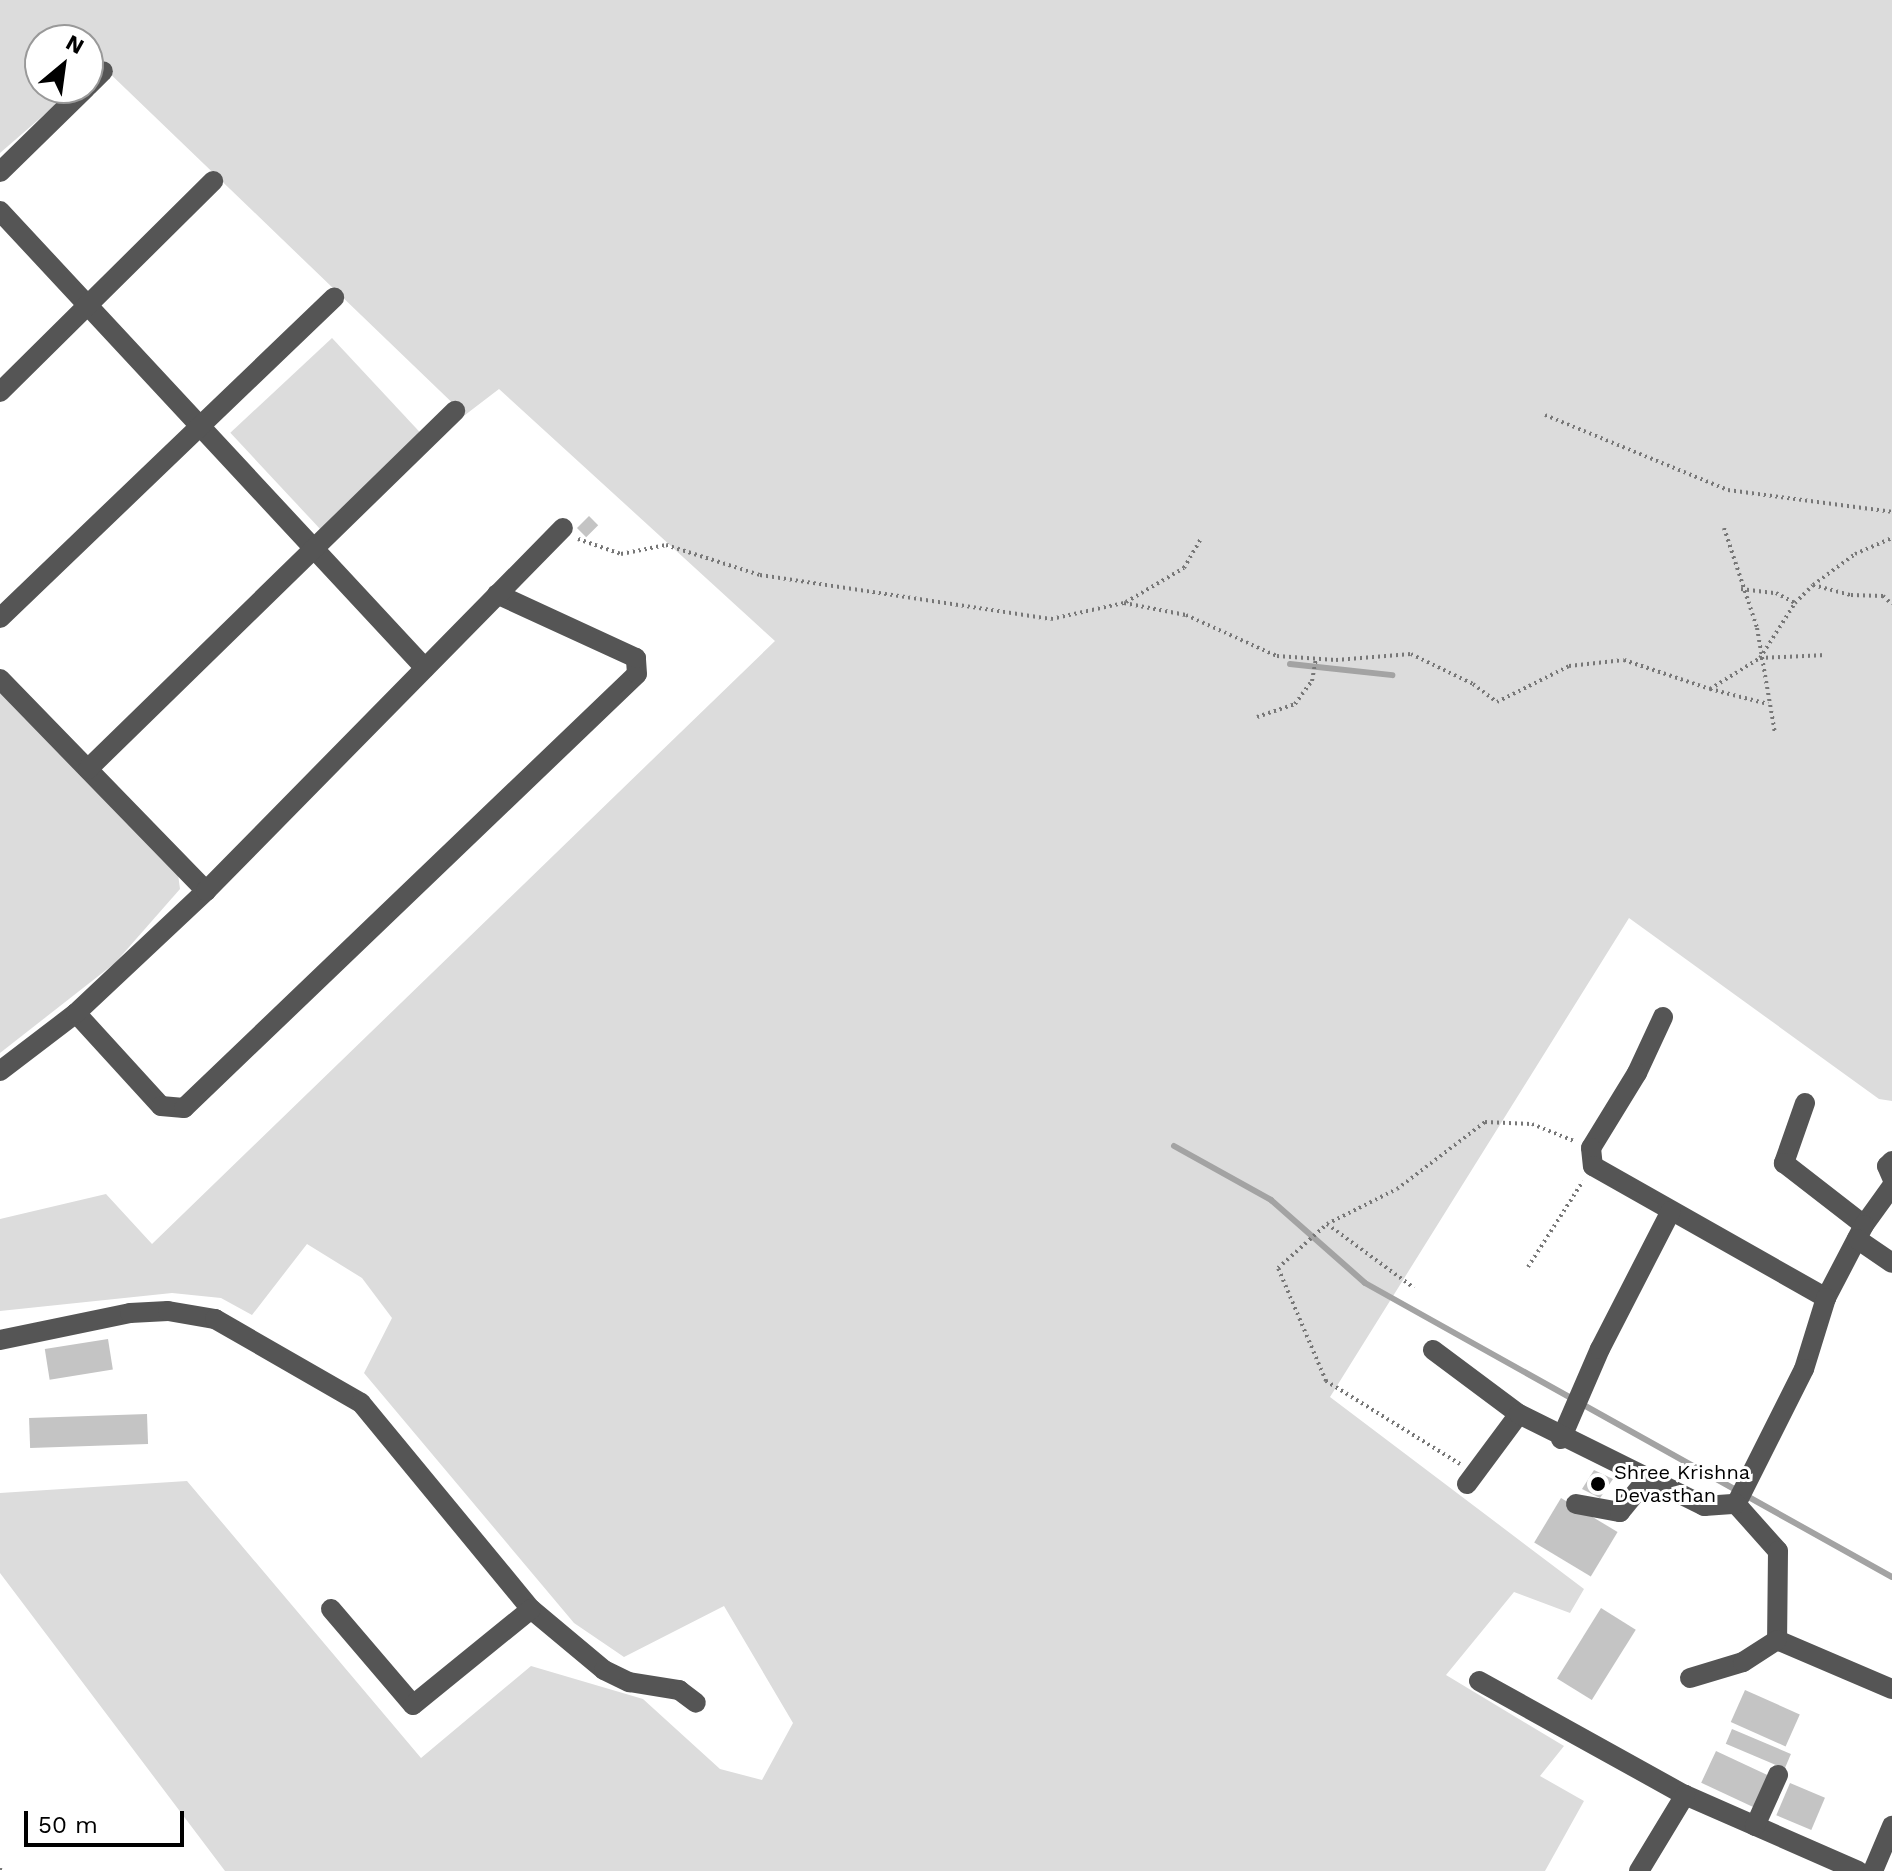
<!DOCTYPE html>
<html>
<head>
<meta charset="utf-8">
<style>
  body { margin:0 }
  #map { position:relative; width:1892px; height:1871px; overflow:hidden; background:#fff; font-family:"Work Sans",sans-serif }
  div>[style] { position:absolute }
  .green>* { inset:0; background:#dcdcdc; transform-origin:0 0 }
  .stream>* { height:6px; margin:-3px; padding:0 3px; transform-origin:3px; border-radius:3px; background:#a3a3a3 }
  .building>* { inset:0; background:#c4c4c4; transform-origin:0 0 }
  .path>* { height:4px; margin-top:-2px; transform-origin:0; background:repeating-linear-gradient(90deg,#777 0 2px,transparent 0 6px) }
  .minor>* { height:20px; margin:-10px; padding:0 10px; transform-origin:10px; border-radius:10px; background:#555 }
  .dots>* { width:22px; height:22px; translate:-50% -50%; box-sizing:border-box; border:4px solid #fff; border-radius:50% }
  span { translate:-50% -50%; white-space:nowrap; text-align:center; line-height:1.15; -webkit-text-stroke:6px #fff; paint-order:stroke }
  .poi-label { font-size:20px; color:#000 }
  .left { translate:0 -50%; text-align:left }
  .north { position:absolute; left:24px; top:24px; width:80px; height:80px; box-sizing:border-box; background:#fff; border:2px solid #999; border-radius:50%; rotate:29deg; font-size:22px; font-weight:700; line-height:32px; text-align:center; color:#000 }
  .north::after { content:''; display:block; margin:auto; width:28px; height:36px; background:#000; clip-path:polygon(50% 0,100% 100%,50% 72%,0 100%) }
  .scale { position:absolute; left:24px; top:1811px; width:160px; height:36px; box-sizing:border-box; border:4px solid #000; border-top:0; padding-left:10px; font-size:24px; line-height:28px; white-space:nowrap; color:#000; -webkit-text-stroke:6px #fff; paint-order:stroke }
</style>
</head>
<body>
<div id="map">
  <div class="green">
    <div style="clip-path:polygon(0 0,1892px 0,1892px 1101px,1879px 1099px,1629px 918px,1330px 1397px,1584px 1589px,1570px 1613px,1514px 1592px,1446px 1675px,1564px 1746px,1540px 1776px,1584px 1801px,1545px 1871px,225px 1871px,0 1573px,0 1493px,187px 1481px,421px 1758px,531px 1666px,643px 1699px,720px 1769px,762px 1780px,793px 1723px,724px 1606px,624px 1657px,574px 1623px,364px 1373px,392px 1318px,362px 1278px,307px 1244px,252px 1315px,221px 1298px,172px 1293px,0 1311px,0 1219px,106px 1194px,152px 1244px,775px 641px,499px 389px,465px 415px,101px 65px,88px 76px,88px 40px,40px 40px,40px 88px,75px 88px,0 153px)"></div>
    <div style="left:332px;top:338px;width:134px;height:139px;rotate:47deg"></div>
    <div style="clip-path:polygon(0 692px,178px 874px,180px 889px,115px 963px,0 1053px)"></div>
  </div>
  <div class="stream">
    <div style="left:1290px;top:664px;width:103px;rotate:6.2deg"></div>
    <div style="left:1174px;top:1146px;width:111px;rotate:29.1deg"></div>
    <div style="left:1271px;top:1200px;width:125px;rotate:41.4deg"></div>
    <div style="left:1365px;top:1283px;width:603px;rotate:29.16deg"></div>
  </div>
  <div class="building">
    <div style="left:589px;top:516px;width:13px;height:17px;rotate:45deg"></div>
    <div style="left:108px;top:1339px;width:31px;height:64px;rotate:81deg"></div>
    <div style="left:147px;top:1414px;width:30px;height:118px;rotate:88deg"></div>
    <div style="clip-path:polygon(1594px 1470px,1613px 1479px,1600px 1498px,1582px 1489px)"></div>
    <div style="left:1561px;top:1498px;width:66px;height:52px;rotate:31deg"></div>
    <div style="left:1601px;top:1608px;width:41px;height:83px;rotate:32deg"></div>
    <div style="left:1745px;top:1690px;width:60px;height:35px;rotate:24deg"></div>
    <div style="left:1732px;top:1729px;width:64px;height:16px;rotate:23deg"></div>
    <div style="left:1716px;top:1751px;width:62px;height:35px;rotate:25deg"></div>
    <div style="left:1790px;top:1783px;width:38px;height:35px;rotate:23deg"></div>
  </div>
  <div class="path">
    <div style="left:1545px;top:415px;width:198px;rotate:22.3deg"></div>
    <div style="left:1728px;top:490px;width:165px;rotate:7.6deg"></div>
    <div style="left:1724px;top:528px;width:105px;rotate:71.7deg"></div>
    <div style="left:1757px;top:628px;width:107px;rotate:80.3deg"></div>
    <div style="left:578px;top:539px;width:46px;rotate:19.2deg"></div>
    <div style="left:621px;top:554px;width:46px;rotate:-11.3deg"></div>
    <div style="left:666px;top:545px;width:99px;rotate:17.7deg"></div>
    <div style="left:760px;top:575px;width:294px;rotate:8.6deg"></div>
    <div style="left:1051px;top:619px;width:75px;rotate:-12.4deg"></div>
    <div style="left:1124px;top:603px;width:63px;rotate:11deg"></div>
    <div style="left:1186px;top:615px;width:100px;rotate:24.3deg"></div>
    <div style="left:1277px;top:656px;width:59px;rotate:3.9deg"></div>
    <div style="left:1336px;top:660px;width:75px;rotate:-4.6deg"></div>
    <div style="left:1411px;top:654px;width:69px;rotate:25.8deg"></div>
    <div style="left:1473px;top:684px;width:30px;rotate:37deg"></div>
    <div style="left:1497px;top:702px;width:80px;rotate:-26.6deg"></div>
    <div style="left:1569px;top:666px;width:55px;rotate:-6.2deg"></div>
    <div style="left:1624px;top:660px;width:91px;rotate:18.6deg"></div>
    <div style="left:1710px;top:689px;width:59px;rotate:-31.8deg"></div>
    <div style="left:1760px;top:658px;width:65px;rotate:-57.5deg"></div>
    <div style="left:1795px;top:603px;width:25px;rotate:-45deg"></div>
    <div style="left:1813px;top:585px;width:52px;rotate:-36.4deg"></div>
    <div style="left:1855px;top:554px;width:40px;rotate:-23.4deg"></div>
    <div style="left:1813px;top:585px;width:39px;rotate:15deg"></div>
    <div style="left:1851px;top:595px;width:32px;rotate:2deg"></div>
    <div style="left:1883px;top:596px;width:12px;rotate:42deg"></div>
    <div style="left:1741px;top:589px;width:35px;rotate:7deg"></div>
    <div style="left:1776px;top:593px;width:21px;rotate:28deg"></div>
    <div style="left:1126px;top:602px;width:67px;rotate:-30.4deg"></div>
    <div style="left:1184px;top:568px;width:34px;rotate:-60deg"></div>
    <div style="left:1760px;top:658px;width:66px;rotate:-2.6deg"></div>
    <div style="left:1710px;top:689px;width:60px;rotate:14.5deg"></div>
    <div style="left:1257px;top:717px;width:40px;rotate:-18.9deg"></div>
    <div style="left:1295px;top:704px;width:29px;rotate:-54deg"></div>
    <div style="left:1312px;top:681px;width:22px;rotate:-80deg"></div>
    <div style="left:1327px;top:1224px;width:108px;rotate:36.3deg"></div>
    <div style="left:1528px;top:1267px;width:102px;rotate:-57.4deg"></div>
    <div style="left:1460px;top:1464px;width:158px;rotate:-148.2deg"></div>
    <div style="left:1326px;top:1381px;width:123px;rotate:-113deg"></div>
    <div style="left:1278px;top:1268px;width:66px;rotate:-41.9deg"></div>
    <div style="left:1327px;top:1224px;width:78px;rotate:-26.6deg"></div>
    <div style="left:1397px;top:1189px;width:111px;rotate:-37.3deg"></div>
    <div style="left:1485px;top:1122px;width:47px;rotate:2.4deg"></div>
    <div style="left:1532px;top:1124px;width:45px;rotate:22deg"></div>
    <div style="left:0;top:1868px;width:3px;rotate:72deg"></div>
  </div>
  <div class="minor">
    <div style="left:88px;top:86px;width:21px;rotate:-45deg"></div>
    <div style="left:0;top:172px;width:120px;rotate:-44.3deg"></div>
    <div style="left:0;top:211px;width:624px;rotate:47.08deg"></div>
    <div style="left:0;top:392px;width:300px;rotate:-44.7deg"></div>
    <div style="left:0;top:618px;width:463px;rotate:-43.8deg"></div>
    <div style="left:0;top:679px;width:296px;rotate:45.8deg"></div>
    <div style="left:88px;top:769px;width:513px;rotate:-44.29deg"></div>
    <div style="left:76px;top:1013px;width:126px;rotate:47.6deg"></div>
    <div style="left:161px;top:1106px;width:23px;rotate:5deg"></div>
    <div style="left:184px;top:1108px;width:627px;rotate:-43.77deg"></div>
    <div style="left:637px;top:674px;width:16px;rotate:-94deg"></div>
    <div style="left:636px;top:658px;width:153px;rotate:-155.3deg"></div>
    <div style="left:1663px;top:1017px;width:62px;rotate:114.9deg"></div>
    <div style="left:1637px;top:1073px;width:88px;rotate:121.5deg"></div>
    <div style="left:1591px;top:1148px;width:18px;rotate:84deg"></div>
    <div style="left:1593px;top:1166px;width:268px;rotate:29.5deg"></div>
    <div style="left:0;top:1071px;width:96px;rotate:-37.3deg"></div>
    <div style="left:76px;top:1013px;width:178px;rotate:-43.2deg"></div>
    <div style="left:206px;top:891px;width:509px;rotate:-45.48deg"></div>
    <div style="left:1805px;top:1103px;width:64px;rotate:109.3deg"></div>
    <div style="left:1784px;top:1163px;width:101px;rotate:37.8deg"></div>
    <div style="left:1892px;top:1161px;width:7px;rotate:135deg"></div>
    <div style="left:1887px;top:1166px;width:13px;rotate:67deg"></div>
    <div style="left:1892px;top:1186px;width:48px;rotate:125.7deg"></div>
    <div style="left:1864px;top:1225px;width:82px;rotate:117.5deg"></div>
    <div style="left:1826px;top:1298px;width:74px;rotate:107.2deg"></div>
    <div style="left:1804px;top:1369px;width:151px;rotate:116.7deg"></div>
    <div style="left:1736px;top:1504px;width:63px;rotate:48.2deg"></div>
    <div style="left:1778px;top:1551px;width:89px;rotate:90.6deg"></div>
    <div style="left:1777px;top:1640px;width:125px;rotate:23.1deg"></div>
    <div style="left:1857px;top:1239px;width:42px;rotate:34.4deg"></div>
    <div style="left:0;top:1340px;width:133px;rotate:-11.7deg"></div>
    <div style="left:130px;top:1313px;width:38px;rotate:-3deg"></div>
    <div style="left:168px;top:1311px;width:48px;rotate:9.7deg"></div>
    <div style="left:215px;top:1319px;width:168px;rotate:29.9deg"></div>
    <div style="left:361px;top:1403px;width:267px;rotate:50.5deg"></div>
    <div style="left:531px;top:1609px;width:95px;rotate:39.9deg"></div>
    <div style="left:604px;top:1670px;width:28px;rotate:26deg"></div>
    <div style="left:629px;top:1682px;width:51px;rotate:9.1deg"></div>
    <div style="left:679px;top:1690px;width:21px;rotate:37deg"></div>
    <div style="left:1433px;top:1350px;width:107px;rotate:36.7deg"></div>
    <div style="left:1561px;top:1439px;width:98px;rotate:-66.6deg"></div>
    <div style="left:1600px;top:1349px;width:155px;rotate:-62.8deg"></div>
    <div style="left:1467px;top:1484px;width:87px;rotate:-53.4deg"></div>
    <div style="left:1519px;top:1414px;width:207px;rotate:26.4deg"></div>
    <div style="left:1704px;top:1506px;width:32px;rotate:-4deg"></div>
    <div style="left:1576px;top:1504px;width:45px;rotate:10.3deg"></div>
    <div style="left:1620px;top:1512px;width:43px;rotate:-50.7deg"></div>
    <div style="left:331px;top:1609px;width:126px;rotate:49.5deg"></div>
    <div style="left:413px;top:1705px;width:152px;rotate:-39.1deg"></div>
    <div style="left:1690px;top:1678px;width:55px;rotate:-16.8deg"></div>
    <div style="left:1743px;top:1662px;width:40px;rotate:-32.9deg"></div>
    <div style="left:1479px;top:1681px;width:235px;rotate:29deg"></div>
    <div style="left:1685px;top:1795px;width:189px;rotate:23.7deg"></div>
    <div style="left:1755px;top:1826px;width:56px;rotate:-65.7deg"></div>
    <div style="left:1639px;top:1871px;width:89px;rotate:-58.8deg"></div>
    <div style="left:1873px;top:1871px;width:49px;rotate:-67.1deg"></div>
  </div>
  <div class="dots">
    <div style="left:1598px;top:1484px;background:#000"></div>
  </div>
  <div class="poi-label">
    <span class="left" style="left:1614px;top:1484px">Shree Krishna<br>Devasthan</span>
  </div>
  <div class="north">N</div>
  <div class="scale">50 m</div>
</div>
</body>
</html>
